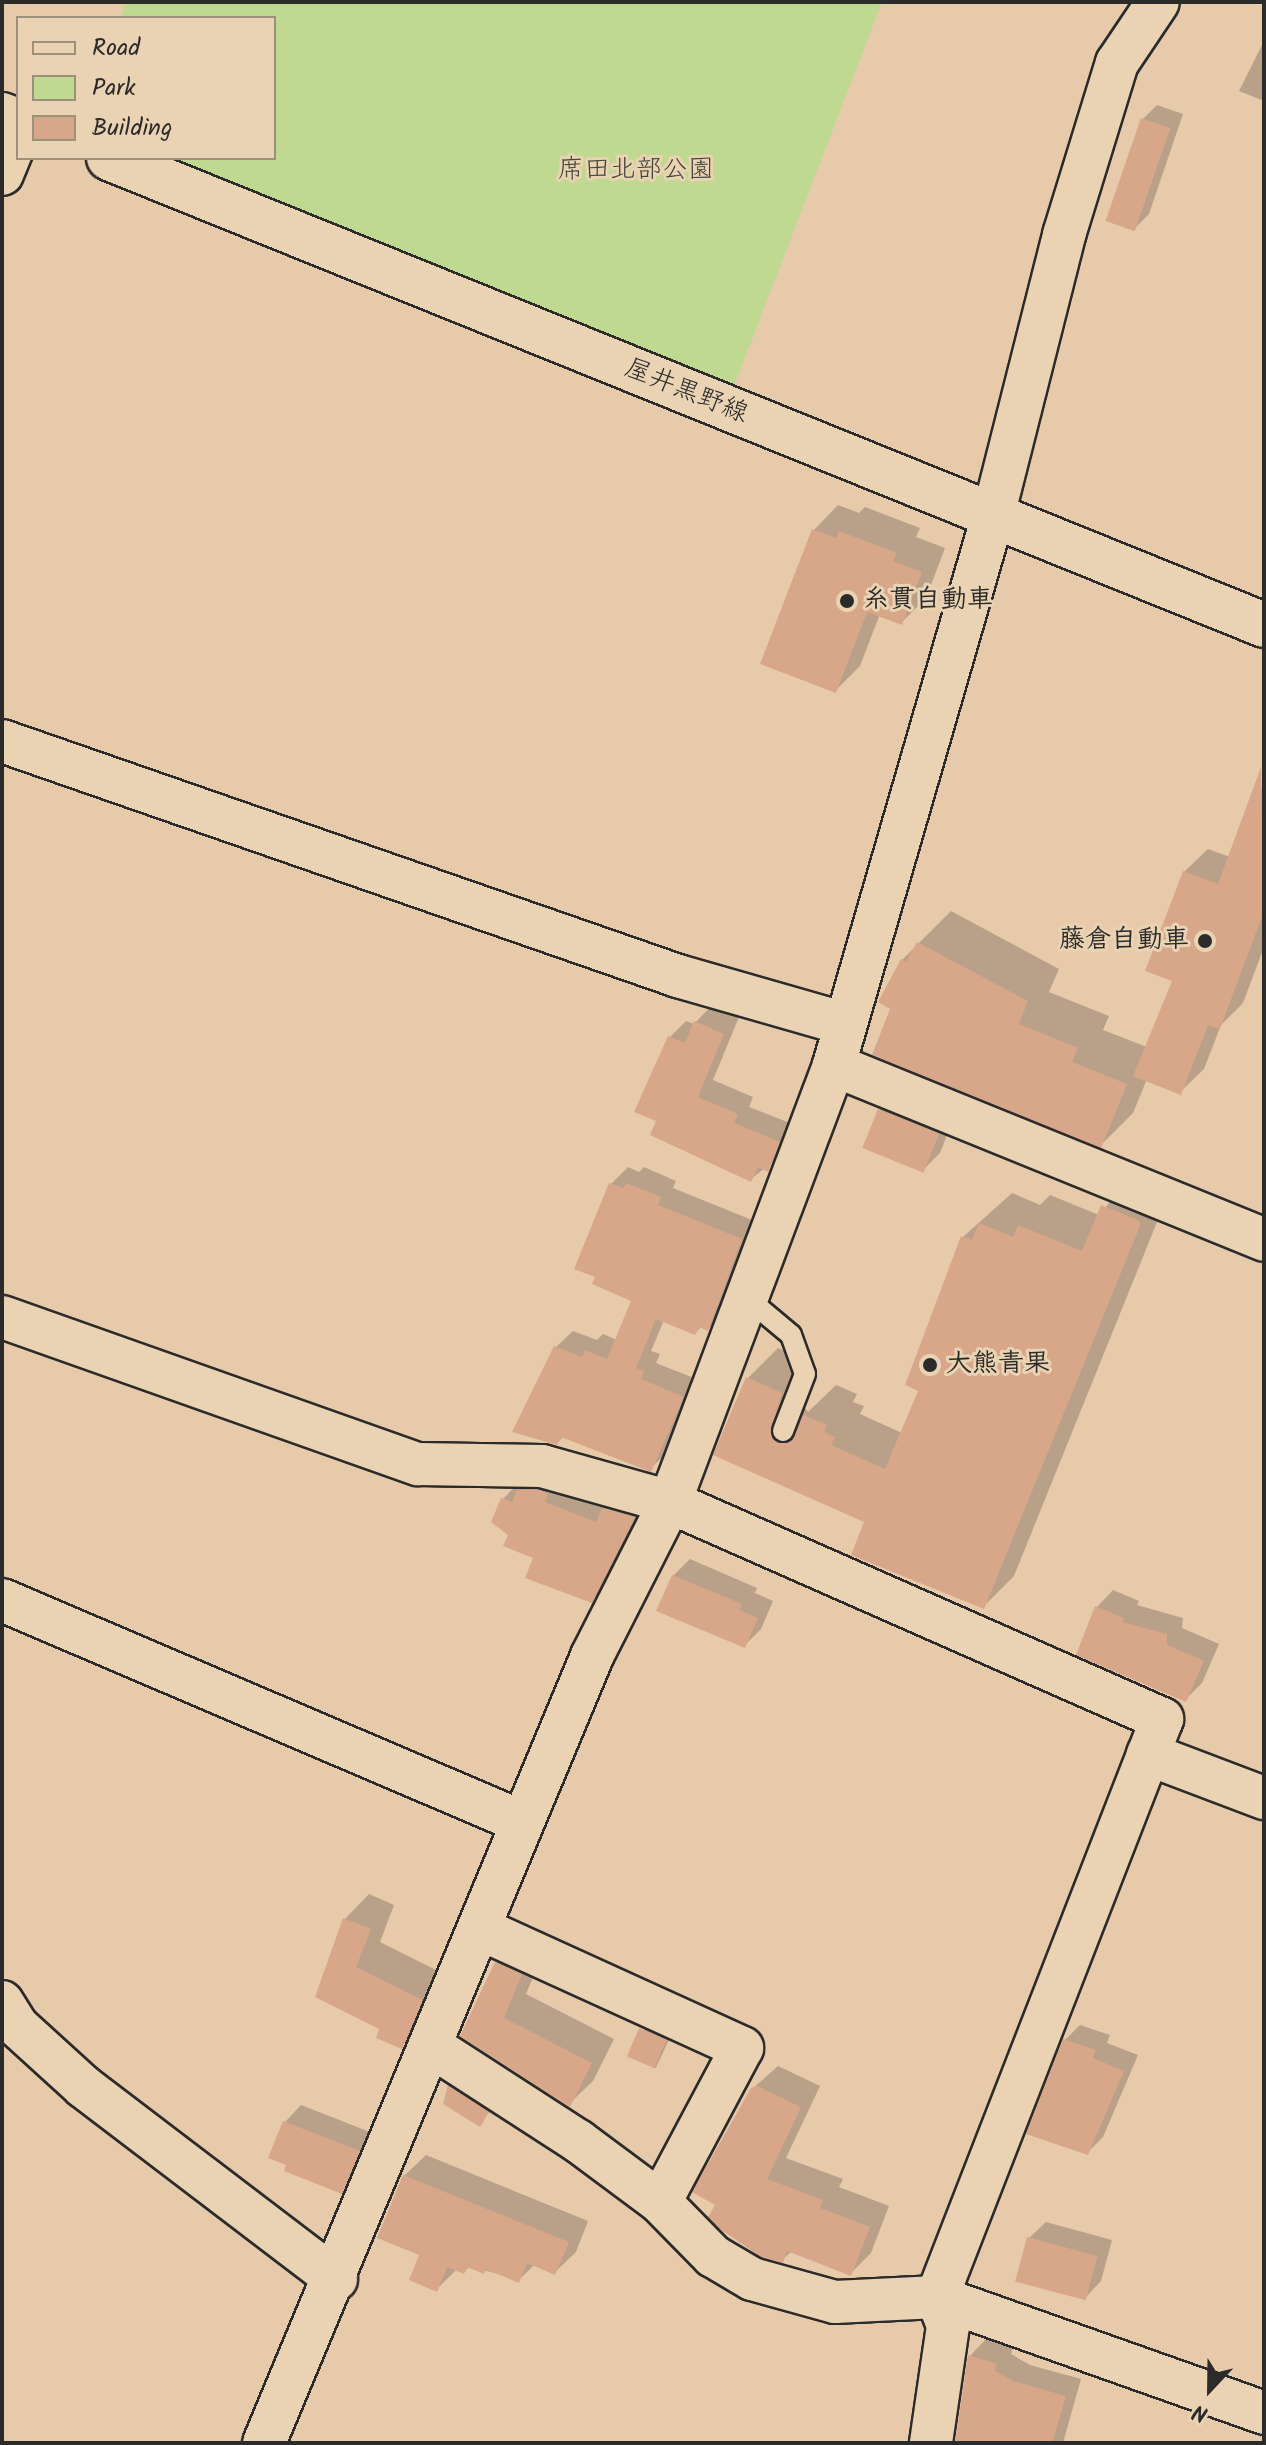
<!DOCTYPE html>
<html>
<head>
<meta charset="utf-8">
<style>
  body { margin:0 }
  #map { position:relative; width:1266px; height:2445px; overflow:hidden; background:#e6caaa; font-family:Kalam,"Klee One",sans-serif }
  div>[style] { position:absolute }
  .green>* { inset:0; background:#bfd990 }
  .shadow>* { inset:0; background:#0003; transform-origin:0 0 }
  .building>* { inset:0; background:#d8a78a; transform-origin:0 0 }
  .roads { filter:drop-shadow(2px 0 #2b2b2b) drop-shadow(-2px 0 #2b2b2b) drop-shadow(0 2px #2b2b2b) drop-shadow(0 -2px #2b2b2b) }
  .service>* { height:20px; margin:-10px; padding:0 10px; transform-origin:10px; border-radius:10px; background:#e9d3b2 }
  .minor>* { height:42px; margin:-21px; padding:0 21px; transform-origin:21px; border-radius:21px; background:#e9d3b2 }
  .secondary>* { height:44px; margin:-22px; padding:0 22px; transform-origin:22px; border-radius:22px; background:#e9d3b2 }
  .dots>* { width:22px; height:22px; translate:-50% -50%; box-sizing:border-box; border:4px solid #e9d3b2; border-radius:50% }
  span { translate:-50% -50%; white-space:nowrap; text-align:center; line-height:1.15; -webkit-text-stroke:6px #e9d3b2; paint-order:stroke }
  .park-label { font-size:26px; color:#41453a }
  .street-label { font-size:26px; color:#2b2b2b }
  .poi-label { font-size:26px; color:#2b2b2b; font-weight:700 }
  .left { translate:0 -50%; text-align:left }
  .right { translate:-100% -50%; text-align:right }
  .frame { position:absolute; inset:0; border:4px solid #2b2b2b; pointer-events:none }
  .legend { position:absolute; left:16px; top:16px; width:260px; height:144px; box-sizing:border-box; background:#e9d3b2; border:2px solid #9d907c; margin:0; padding:10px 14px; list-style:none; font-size:24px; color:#2b2b2b }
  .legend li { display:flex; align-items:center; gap:16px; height:40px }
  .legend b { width:40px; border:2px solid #9d907c }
  .north { position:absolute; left:1170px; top:2349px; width:80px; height:80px; -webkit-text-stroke:6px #e9d3b2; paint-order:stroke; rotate:202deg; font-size:22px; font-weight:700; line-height:32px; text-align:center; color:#2b2b2b }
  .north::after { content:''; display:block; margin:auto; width:28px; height:36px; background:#2b2b2b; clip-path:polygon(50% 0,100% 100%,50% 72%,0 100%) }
</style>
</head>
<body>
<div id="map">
  <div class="green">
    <div style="clip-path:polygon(126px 2px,882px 2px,732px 391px,151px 158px,274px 158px,274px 18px,120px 18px)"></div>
  </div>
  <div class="shadow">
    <div style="clip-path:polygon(1264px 41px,1264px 101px,1239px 91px)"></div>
    <div style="clip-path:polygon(1157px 105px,1183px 114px,1149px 214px,1135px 228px,1143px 119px)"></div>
    <div style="clip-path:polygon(838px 505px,859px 513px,865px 507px,920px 528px,916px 537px,945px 548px,926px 598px,901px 623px,880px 614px,860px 666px,835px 691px,814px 530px)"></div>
    <div style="clip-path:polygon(1264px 787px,1264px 947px,1243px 1003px,1221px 1025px,1204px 1069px,1180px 1092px,1147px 1079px,1133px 1113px,1101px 1145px,893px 1008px,902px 960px,951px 911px,1059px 969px,1049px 992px,1109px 1016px,1103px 1030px,1147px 1047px,1174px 980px,1184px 872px,1208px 849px,1230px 857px,1251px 799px)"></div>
    <div style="clip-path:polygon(712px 1005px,739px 1017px,713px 1080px,753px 1097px,749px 1107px,795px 1125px,784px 1153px,751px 1179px,658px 1120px,670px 1037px,686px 1021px,694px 1024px)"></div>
    <div style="clip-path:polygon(896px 1093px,954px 1117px,940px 1153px,923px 1170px,880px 1110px)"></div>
    <div style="clip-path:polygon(628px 1167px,639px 1172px,644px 1167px,676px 1181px,673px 1188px,757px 1222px,725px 1312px,708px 1329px,702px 1326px,695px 1333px,664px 1320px,651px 1351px,660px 1354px,656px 1363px,699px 1380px,667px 1453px,650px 1469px,564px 1436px,557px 1443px,556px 1347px,573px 1331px,597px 1340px,603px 1334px,617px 1340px,633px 1300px,611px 1184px)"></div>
    <div style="clip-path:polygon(1133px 1175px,1170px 1190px,1014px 1576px,984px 1606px,867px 1521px,716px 1454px,748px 1378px,778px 1348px,812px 1362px,800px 1401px,808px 1412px,836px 1385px,857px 1394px,853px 1402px,864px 1406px,860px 1414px,902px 1433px,920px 1390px,963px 1237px,1012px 1193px,1040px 1205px,1050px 1195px,1099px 1215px)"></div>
    <div style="clip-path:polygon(525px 1476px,656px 1495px,614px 1578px,592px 1600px,510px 1534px,503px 1499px)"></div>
    <div style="clip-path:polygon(690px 1559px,757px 1588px,755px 1593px,773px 1601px,761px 1629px,744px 1646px,673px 1576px)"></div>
    <div style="clip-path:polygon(1113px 1590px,1139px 1601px,1137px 1605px,1183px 1618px,1182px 1628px,1219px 1644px,1202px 1683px,1186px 1699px,1097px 1607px)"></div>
    <div style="clip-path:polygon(369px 1894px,394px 1905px,380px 1942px,446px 1975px,427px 2022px,402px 2046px,382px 2028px,318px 1996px,345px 1919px)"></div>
    <div style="clip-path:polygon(520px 1940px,544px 1950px,526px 1994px,614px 2039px,593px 2081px,569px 2104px,462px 2035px,497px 1963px)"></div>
    <div style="left:649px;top:2021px;width:26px;height:40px;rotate:25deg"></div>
    <div style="clip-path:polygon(1080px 2025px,1110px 2035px,1107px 2043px,1138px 2055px,1103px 2137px,1087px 2153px,1065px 2040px)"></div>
    <div style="clip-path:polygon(778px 2066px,820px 2086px,786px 2158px,843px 2179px,839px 2187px,889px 2206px,871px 2253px,851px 2273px,792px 2251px,782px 2260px,718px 2205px,752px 2089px)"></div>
    <div style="left:466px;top:2070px;width:48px;height:23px;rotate:52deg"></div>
    <div style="clip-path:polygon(301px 2105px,375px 2134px,358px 2175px,341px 2192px,271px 2157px,285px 2122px)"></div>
    <div style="clip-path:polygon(426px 2155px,588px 2221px,576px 2252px,555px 2272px,535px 2264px,519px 2280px,470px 2266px,464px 2272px,457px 2269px,437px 2289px,421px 2254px,404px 2176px)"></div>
    <div style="clip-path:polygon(1046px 2222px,1112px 2240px,1101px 2281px,1085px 2298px,1029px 2238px)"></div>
    <div style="clip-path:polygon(986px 2339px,1013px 2347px,1011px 2354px,1030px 2365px,1081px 2379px,1063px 2443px,957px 2443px,970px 2356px)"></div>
  </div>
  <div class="building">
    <div style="left:1141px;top:118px;width:31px;height:109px;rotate:19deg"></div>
    <div style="clip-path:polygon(812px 529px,836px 538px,839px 531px,897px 553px,893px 561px,922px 572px,902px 625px,867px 612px,836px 693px,760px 664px)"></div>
    <div style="clip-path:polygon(1261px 767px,1264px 911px,1220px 1029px,1208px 1025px,1181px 1095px,1133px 1076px,1172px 981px,1145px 971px,1183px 871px,1218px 884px)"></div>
    <div style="clip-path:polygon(917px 942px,1028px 1001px,1019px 1024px,1078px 1048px,1072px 1062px,1127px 1084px,1101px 1148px,872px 1055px,890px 1009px,878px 1002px,901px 959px,906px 962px)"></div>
    <div style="clip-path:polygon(694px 1021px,724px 1034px,698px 1097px,738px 1114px,734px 1123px,780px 1142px,768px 1172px,758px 1167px,751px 1182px,650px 1135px,656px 1121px,634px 1112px,668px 1036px,685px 1043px)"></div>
    <div style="left:878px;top:1109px;width:66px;height:42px;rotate:22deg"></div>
    <div style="clip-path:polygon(609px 1183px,623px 1188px,626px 1183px,661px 1197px,658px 1205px,742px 1239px,708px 1331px,699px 1327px,695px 1335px,656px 1319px,636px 1368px,644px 1371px,641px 1379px,684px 1397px,651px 1472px,561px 1437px,557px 1445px,512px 1432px,554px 1346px,582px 1357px,585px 1350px,607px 1359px,631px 1301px,592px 1284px,595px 1277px,574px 1269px)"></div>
    <div style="clip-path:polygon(1101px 1205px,1140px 1221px,1140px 1226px,984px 1609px,851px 1555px,864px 1522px,713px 1455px,746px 1377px,782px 1393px,770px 1432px,778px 1443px,792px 1441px,803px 1415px,827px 1425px,824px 1432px,835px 1437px,831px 1445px,885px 1469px,918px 1391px,905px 1385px,961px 1236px,972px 1240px,979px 1223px,1013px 1237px,1018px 1225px,1082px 1251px)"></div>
    <div style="clip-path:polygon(517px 1490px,538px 1490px,548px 1494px,545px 1502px,596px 1522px,602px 1508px,635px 1517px,592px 1603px,525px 1578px,533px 1558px,503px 1546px,508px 1535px,491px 1522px,501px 1498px,512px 1502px)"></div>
    <div style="clip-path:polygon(672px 1575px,742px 1604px,739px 1610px,758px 1618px,745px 1648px,656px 1611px)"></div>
    <div style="clip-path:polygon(1095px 1606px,1124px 1618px,1122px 1622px,1167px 1634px,1167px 1645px,1204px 1661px,1186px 1702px,1076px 1655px)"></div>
    <div style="clip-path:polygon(343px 1918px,371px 1929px,356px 1967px,423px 2000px,402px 2049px,376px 2038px,379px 2029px,315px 1997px)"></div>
    <div style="clip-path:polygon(495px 1962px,522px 1974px,504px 2018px,592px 2063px,570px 2107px,460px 2036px)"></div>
    <div style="left:639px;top:2028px;width:30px;height:31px;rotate:23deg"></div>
    <div style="clip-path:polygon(1063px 2039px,1096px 2050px,1093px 2058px,1124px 2071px,1088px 2155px,1026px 2134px)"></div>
    <div style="clip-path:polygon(448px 2085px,489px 2112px,480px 2127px,443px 2104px)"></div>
    <div style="clip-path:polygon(757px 2086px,801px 2107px,767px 2179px,823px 2200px,820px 2208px,870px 2227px,851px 2276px,787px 2251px,783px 2263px,761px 2257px,720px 2229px,708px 2217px,715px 2205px,692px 2192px,751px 2088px)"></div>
    <div style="clip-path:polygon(283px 2121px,360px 2151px,342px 2194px,284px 2171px,286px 2165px,268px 2158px)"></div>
    <div style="clip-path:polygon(403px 2175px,569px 2242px,555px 2275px,527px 2263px,519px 2283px,486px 2269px,484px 2274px,467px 2267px,464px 2274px,447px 2267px,437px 2292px,409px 2280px,419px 2255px,377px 2238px)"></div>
    <div style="left:1027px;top:2237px;width:73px;height:46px;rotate:15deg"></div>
    <div style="clip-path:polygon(968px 2355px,997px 2364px,995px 2371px,1013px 2381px,1066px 2396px,1052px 2443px,955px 2443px)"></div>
  </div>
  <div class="roads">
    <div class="service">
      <div style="left:748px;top:1299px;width:56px;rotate:39.9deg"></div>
      <div style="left:791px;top:1335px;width:41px;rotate:70.3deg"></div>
      <div style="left:805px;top:1374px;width:61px;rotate:111.1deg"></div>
    </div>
    <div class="minor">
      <div style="left:2px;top:174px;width:42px;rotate:-67.7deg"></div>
      <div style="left:2px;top:741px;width:716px;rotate:19.17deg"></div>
      <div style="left:678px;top:976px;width:174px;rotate:16deg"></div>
      <div style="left:834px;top:1065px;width:464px;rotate:22.1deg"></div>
      <div style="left:2px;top:1317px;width:441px;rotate:19.5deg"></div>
      <div style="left:418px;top:1464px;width:124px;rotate:0.9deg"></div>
      <div style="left:542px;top:1466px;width:133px;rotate:15.7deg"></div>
      <div style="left:670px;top:1502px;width:538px;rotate:23.8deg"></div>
      <div style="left:1162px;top:1719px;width:620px;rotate:111.27deg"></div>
      <div style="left:937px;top:2297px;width:31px;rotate:69deg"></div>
      <div style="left:948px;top:2326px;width:118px;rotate:98.3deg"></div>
      <div style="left:2px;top:1600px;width:565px;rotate:23.12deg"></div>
      <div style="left:1148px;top:1754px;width:124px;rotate:20.8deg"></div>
      <div style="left:481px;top:1929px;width:287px;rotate:24.5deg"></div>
      <div style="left:742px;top:2048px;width:174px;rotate:118deg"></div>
      <div style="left:660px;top:2202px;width:76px;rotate:45.5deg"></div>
      <div style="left:713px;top:2256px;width:45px;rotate:30.5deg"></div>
      <div style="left:752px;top:2279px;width:86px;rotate:15.5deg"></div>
      <div style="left:835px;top:2302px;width:102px;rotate:-2.8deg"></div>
      <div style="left:937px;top:2297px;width:347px;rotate:19.5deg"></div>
      <div style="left:2px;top:2002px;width:28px;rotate:58deg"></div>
      <div style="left:17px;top:2026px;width:91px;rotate:42.3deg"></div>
      <div style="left:84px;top:2087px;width:317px;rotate:37.3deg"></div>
      <div style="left:431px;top:2046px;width:175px;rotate:32.9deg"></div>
      <div style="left:578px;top:2141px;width:102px;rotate:36.6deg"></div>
      <div style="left:264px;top:2443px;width:853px;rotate:-67.37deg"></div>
      <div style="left:592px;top:1656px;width:173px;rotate:-63.1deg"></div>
      <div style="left:670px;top:1502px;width:467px;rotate:-69.4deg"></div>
      <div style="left:834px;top:1065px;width:572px;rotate:-73.85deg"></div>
      <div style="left:993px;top:516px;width:290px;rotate:-75.8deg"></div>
      <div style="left:1064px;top:235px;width:180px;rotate:-72.9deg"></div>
      <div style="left:1117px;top:63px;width:73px;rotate:-56.1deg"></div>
    </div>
    <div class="secondary">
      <div style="left:2px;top:115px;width:17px;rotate:21deg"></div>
      <div style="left:109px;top:158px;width:1246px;rotate:22.01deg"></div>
    </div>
  </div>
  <div class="dots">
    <div style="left:847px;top:601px;background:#2b2b2b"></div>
    <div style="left:1205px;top:941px;background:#2b2b2b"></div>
    <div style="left:930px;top:1365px;background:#2b2b2b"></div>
  </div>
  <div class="park-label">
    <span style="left:636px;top:171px">席田北部公園</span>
  </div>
  <div class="street-label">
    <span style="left:686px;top:392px;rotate:22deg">屋井黒野線</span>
  </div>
  <div class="poi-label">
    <span class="left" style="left:863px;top:601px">糸貫自動車</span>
    <span class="right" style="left:1189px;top:941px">藤倉自動車</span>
    <span class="left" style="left:946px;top:1365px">大熊青果</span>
  </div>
  <div class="frame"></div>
  <ul class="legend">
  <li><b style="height:10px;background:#e9d3b2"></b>Road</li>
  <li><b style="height:22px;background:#bfd990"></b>Park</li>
  <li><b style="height:22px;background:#d8a78a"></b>Building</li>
  </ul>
  <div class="north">N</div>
</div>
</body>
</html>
